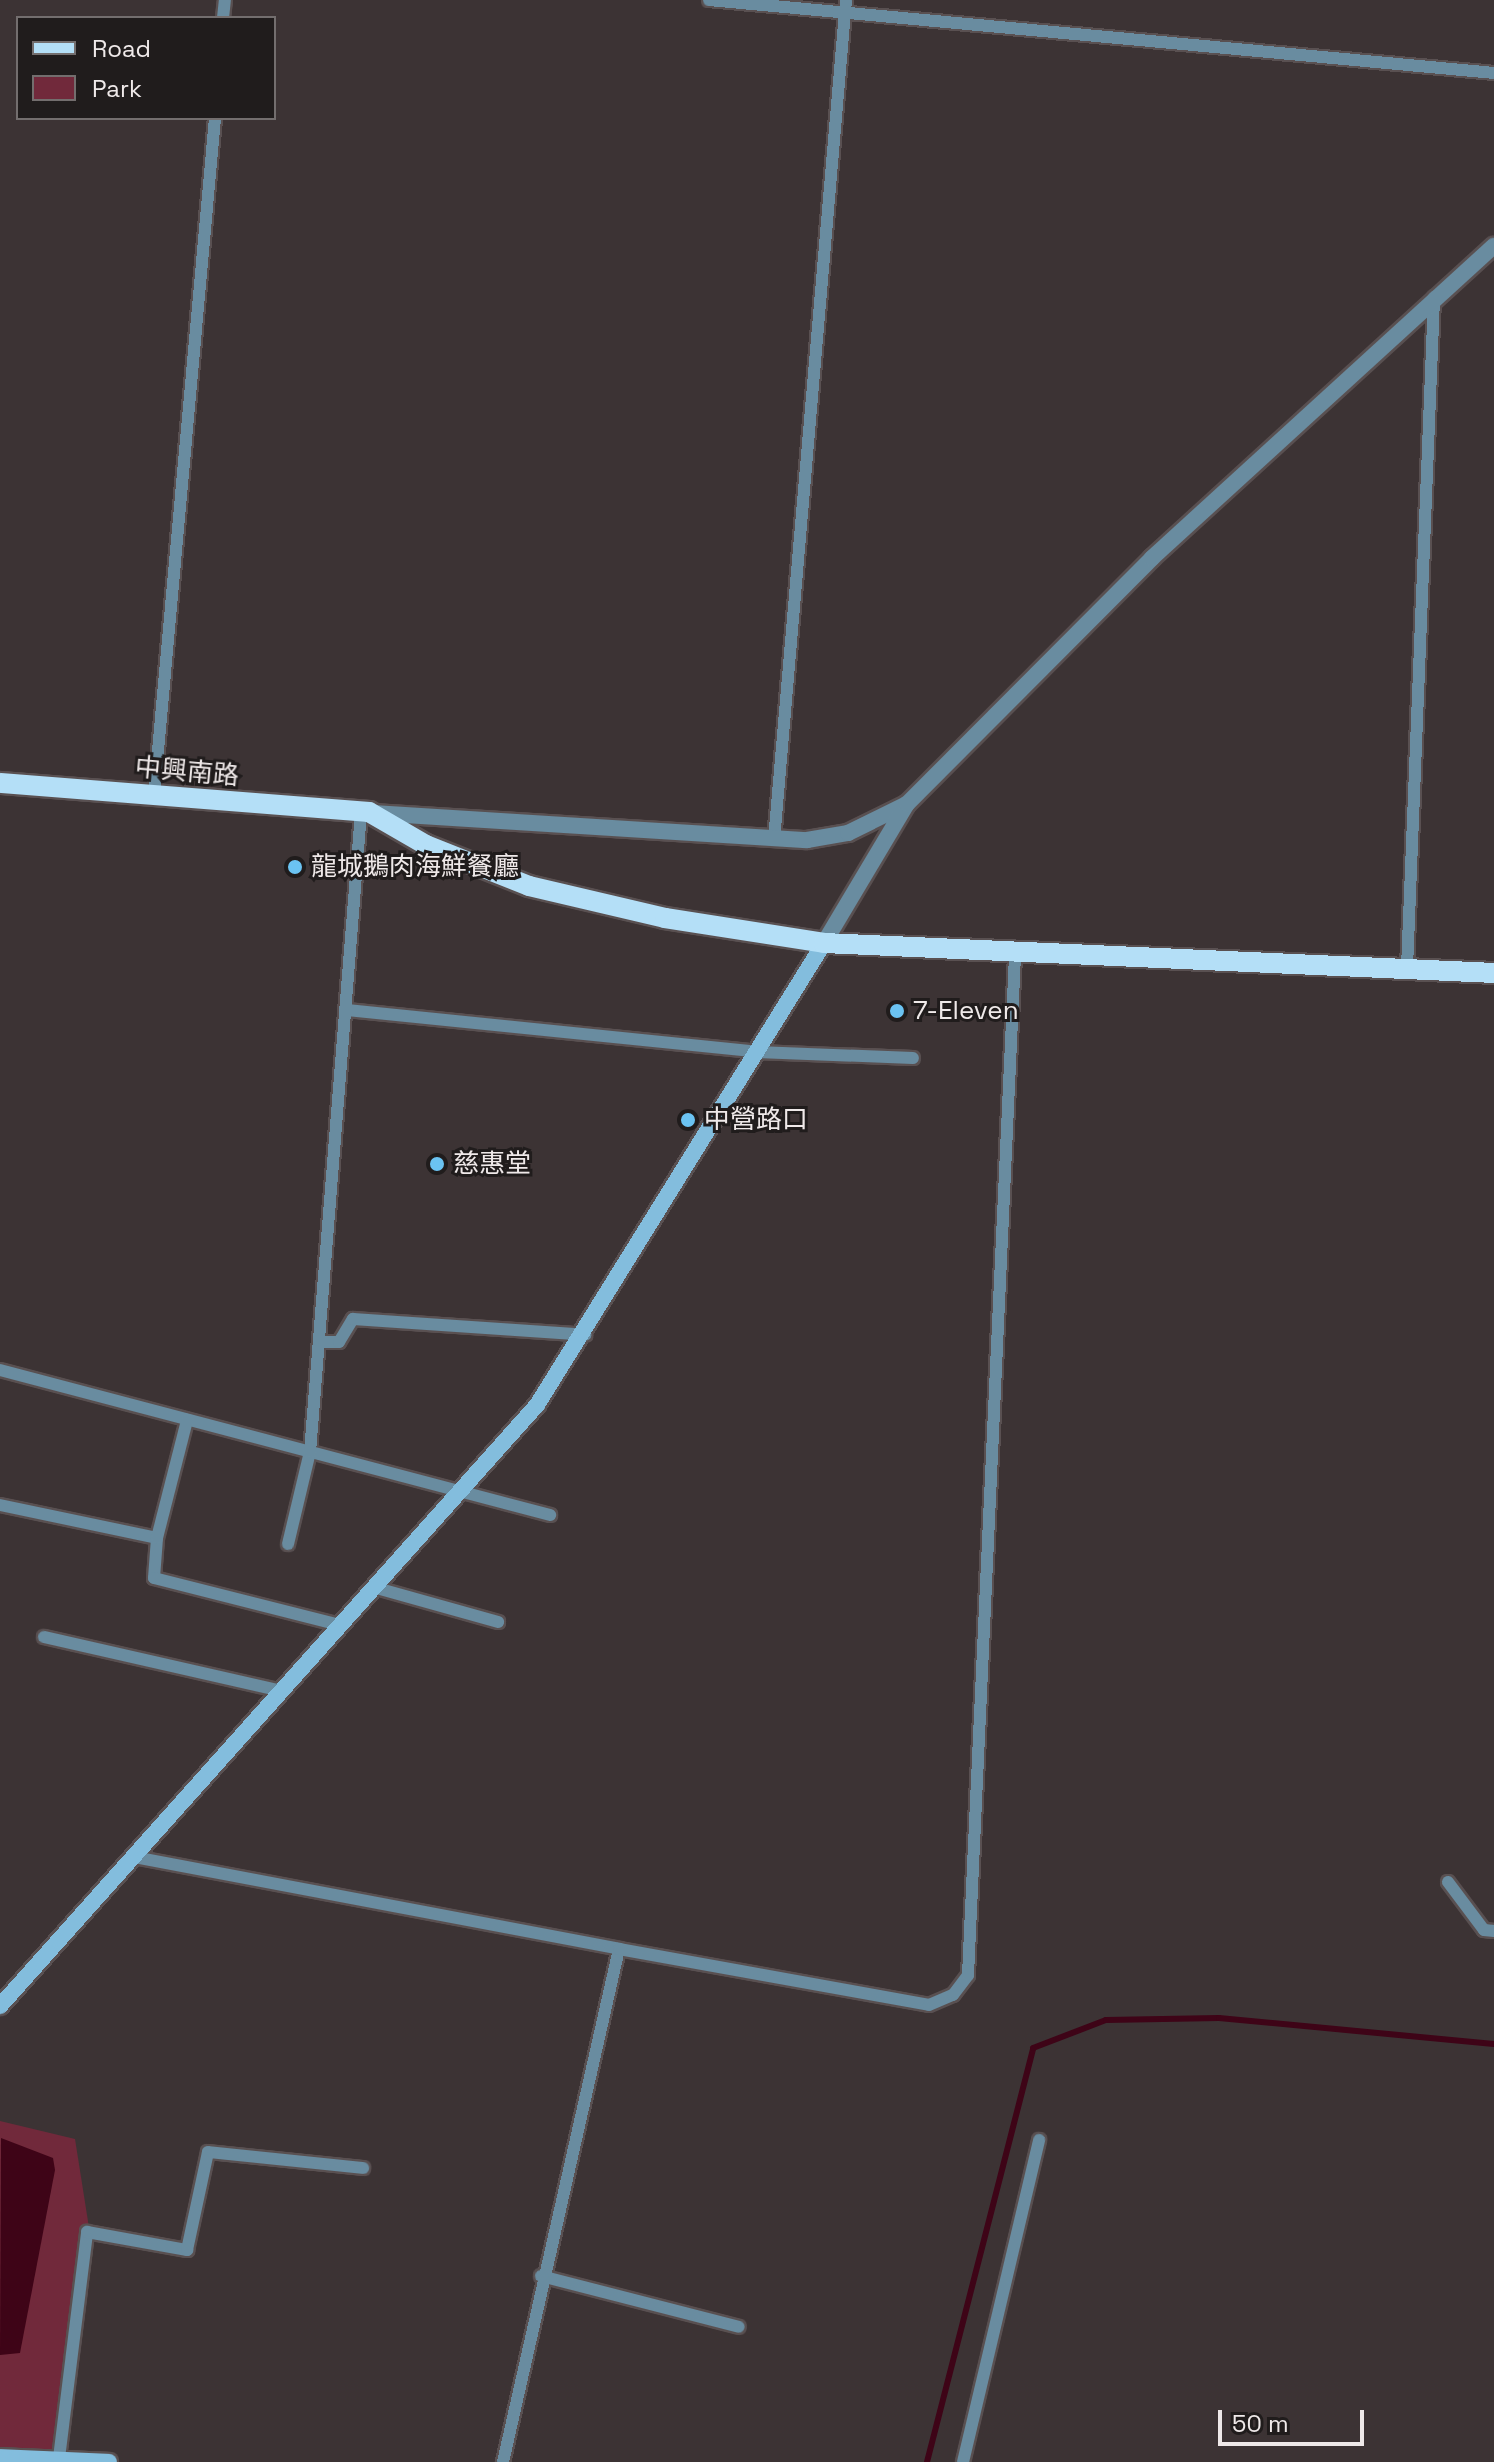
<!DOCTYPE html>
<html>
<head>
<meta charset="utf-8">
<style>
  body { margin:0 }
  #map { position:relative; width:1494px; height:2462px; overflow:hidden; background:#3c3334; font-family:"Space Grotesk","Noto Sans TC",sans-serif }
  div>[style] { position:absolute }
  .green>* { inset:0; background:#71293b }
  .water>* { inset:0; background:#3e0417 }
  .stream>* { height:6px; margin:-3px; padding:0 3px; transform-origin:3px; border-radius:3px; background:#3e0417 }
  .roads { filter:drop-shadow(2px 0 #595051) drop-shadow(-2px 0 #595051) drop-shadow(0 2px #595051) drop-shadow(0 -2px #595051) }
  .lane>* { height:12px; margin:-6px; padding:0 6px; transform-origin:6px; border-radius:6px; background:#698ca0 }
  .street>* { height:16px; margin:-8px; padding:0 8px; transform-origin:8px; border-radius:8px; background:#698ca0 }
  .secondary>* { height:16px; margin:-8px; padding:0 8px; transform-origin:8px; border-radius:8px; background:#83bddd }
  .primary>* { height:20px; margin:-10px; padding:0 10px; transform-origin:10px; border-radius:10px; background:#b4dff7 }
  .dots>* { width:22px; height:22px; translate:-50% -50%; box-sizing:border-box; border:4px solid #201c1c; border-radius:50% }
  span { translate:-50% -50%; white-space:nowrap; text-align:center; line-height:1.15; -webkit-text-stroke:6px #201c1c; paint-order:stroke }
  .street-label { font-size:26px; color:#efe9e9 }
  .poi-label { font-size:26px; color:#efe9e9 }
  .left { translate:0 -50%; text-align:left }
  .legend { position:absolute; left:16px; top:16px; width:260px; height:104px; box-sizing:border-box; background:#201c1c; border:2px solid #736e6e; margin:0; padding:10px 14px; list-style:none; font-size:24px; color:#efe9e9 }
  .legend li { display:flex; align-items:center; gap:16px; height:40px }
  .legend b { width:40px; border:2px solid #736e6e }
  .scale { position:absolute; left:1218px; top:2410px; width:146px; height:36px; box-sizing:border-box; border:4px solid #efe9e9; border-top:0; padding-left:10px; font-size:24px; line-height:28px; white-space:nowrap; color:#efe9e9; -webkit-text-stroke:6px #201c1c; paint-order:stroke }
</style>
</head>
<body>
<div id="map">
  <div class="green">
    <div style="clip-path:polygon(0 2121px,75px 2139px,90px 2234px,59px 2458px,0 2456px)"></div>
  </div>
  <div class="water">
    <div style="clip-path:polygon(1px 2138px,53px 2158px,55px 2170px,20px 2353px,0 2355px)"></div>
  </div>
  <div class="stream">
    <div style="left:927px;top:2462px;width:427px;rotate:-75.6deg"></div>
    <div style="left:1033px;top:2048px;width:78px;rotate:-21deg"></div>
    <div style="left:1106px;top:2020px;width:113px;rotate:-1deg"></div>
    <div style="left:1219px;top:2018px;width:276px;rotate:5.4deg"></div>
  </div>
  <div class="roads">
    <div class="lane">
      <div style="left:709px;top:0;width:788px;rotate:5.31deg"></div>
      <div style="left:223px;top:18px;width:18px;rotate:-84deg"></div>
      <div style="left:154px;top:795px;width:680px;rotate:-84.85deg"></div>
      <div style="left:774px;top:840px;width:843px;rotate:-85.1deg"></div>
      <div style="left:1407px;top:968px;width:671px;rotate:-87.69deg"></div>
      <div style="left:347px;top:1010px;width:412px;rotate:5.8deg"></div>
      <div style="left:757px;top:1052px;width:156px;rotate:2.2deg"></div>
      <div style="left:320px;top:1342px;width:19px"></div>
      <div style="left:339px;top:1342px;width:27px;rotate:-59deg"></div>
      <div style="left:353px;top:1319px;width:233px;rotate:3.9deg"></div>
      <div style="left:0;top:1370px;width:569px;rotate:14.77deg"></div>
      <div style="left:0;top:1505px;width:160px;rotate:11.9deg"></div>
      <div style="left:157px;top:1538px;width:40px;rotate:94.3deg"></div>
      <div style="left:154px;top:1578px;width:192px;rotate:14.2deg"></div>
      <div style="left:157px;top:1538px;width:122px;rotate:-75.7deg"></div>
      <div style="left:288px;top:1544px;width:95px;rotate:-76.6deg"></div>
      <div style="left:310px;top:1452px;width:642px;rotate:-85.44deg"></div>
      <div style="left:373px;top:1587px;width:130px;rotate:15.6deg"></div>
      <div style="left:44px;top:1637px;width:244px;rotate:12.8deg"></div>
      <div style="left:134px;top:1857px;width:494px;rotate:10.7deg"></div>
      <div style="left:1448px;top:1882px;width:60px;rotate:53.1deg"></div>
      <div style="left:1484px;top:1930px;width:10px;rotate:6deg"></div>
      <div style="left:541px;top:2276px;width:204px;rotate:14.4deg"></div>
      <div style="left:59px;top:2458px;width:228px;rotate:-82.9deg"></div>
      <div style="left:87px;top:2232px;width:102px;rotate:10.2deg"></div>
      <div style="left:187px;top:2250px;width:100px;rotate:-77.9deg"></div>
      <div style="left:208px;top:2152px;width:156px;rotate:5.9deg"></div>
      <div style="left:503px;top:2462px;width:526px;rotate:-77.26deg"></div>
      <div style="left:619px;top:1949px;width:315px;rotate:10.2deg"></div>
      <div style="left:929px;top:2005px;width:26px;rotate:-23deg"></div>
      <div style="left:953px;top:1995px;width:25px;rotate:-53deg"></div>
      <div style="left:968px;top:1975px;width:1021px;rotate:-87.36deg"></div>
      <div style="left:963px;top:2462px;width:331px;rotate:-76.7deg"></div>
    </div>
    <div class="street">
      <div style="left:373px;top:813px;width:435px;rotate:3.6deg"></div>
      <div style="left:807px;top:840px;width:42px;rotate:-9.7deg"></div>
      <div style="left:848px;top:833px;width:64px;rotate:-26.2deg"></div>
      <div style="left:824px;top:943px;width:162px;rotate:-59.2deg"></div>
      <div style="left:907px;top:804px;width:347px;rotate:-45.1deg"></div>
      <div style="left:1152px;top:558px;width:463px;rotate:-42.4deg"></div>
    </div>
    <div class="secondary">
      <div style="left:0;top:2006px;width:806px;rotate:-48.22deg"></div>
      <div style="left:537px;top:1405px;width:544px;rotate:-58.15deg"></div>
      <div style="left:0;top:2457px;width:109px;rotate:2.6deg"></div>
    </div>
    <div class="primary">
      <div style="left:0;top:783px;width:370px;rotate:4.5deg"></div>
      <div style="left:369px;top:812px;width:66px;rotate:30.1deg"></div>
      <div style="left:426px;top:845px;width:111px;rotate:21.7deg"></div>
      <div style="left:529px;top:886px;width:140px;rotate:13.2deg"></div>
      <div style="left:665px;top:918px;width:161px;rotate:8.9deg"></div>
      <div style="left:824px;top:943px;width:671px;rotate:2.56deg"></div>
    </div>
  </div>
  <div class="dots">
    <div style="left:295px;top:867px;background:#6bc3f2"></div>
    <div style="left:897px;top:1011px;background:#6bc3f2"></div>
    <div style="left:688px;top:1120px;background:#6bc3f2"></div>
    <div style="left:437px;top:1164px;background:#6bc3f2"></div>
  </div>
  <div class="street-label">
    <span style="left:187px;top:772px;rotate:5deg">中興南路</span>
  </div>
  <div class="poi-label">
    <span class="left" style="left:311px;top:867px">龍城鵝肉海鮮餐廳</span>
    <span class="left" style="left:913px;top:1011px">7-Eleven</span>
    <span class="left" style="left:704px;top:1120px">中營路口</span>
    <span class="left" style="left:453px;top:1164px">慈惠堂</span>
  </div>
  <ul class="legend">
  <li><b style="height:10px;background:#b4dff7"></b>Road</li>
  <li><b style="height:22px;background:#71293b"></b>Park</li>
  </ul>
  <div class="scale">50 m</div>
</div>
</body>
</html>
